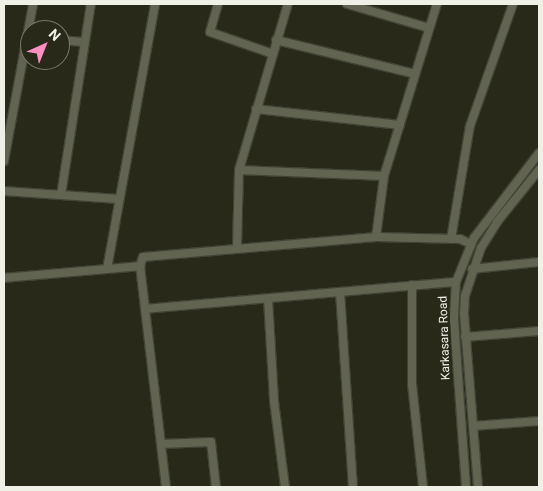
<!DOCTYPE html>
<html>
<head>
<meta charset="utf-8">
<style>
  body { margin:0 }
  #map { position:relative; width:543px; height:491px; overflow:hidden; background:#282919; font-family:Roboto,sans-serif }
  div>[style] { position:absolute }
  .roads { filter:drop-shadow(1px 0 #424336) drop-shadow(-1px 0 #424336) drop-shadow(0 1px #424336) drop-shadow(0 -1px #424336) }
  .street>* { height:8px; margin:-4px; padding:0 4px; transform-origin:4px; border-radius:4px; background:#616451 }
  span { translate:-50% -50%; white-space:nowrap; text-align:center; line-height:1.15; -webkit-text-stroke:5px #282919; paint-order:stroke }
  .street-label { font-size:12px; color:#eff1e6 }
  .frame { position:absolute; inset:0; border:5px solid #eff1e6; pointer-events:none }
  .north { position:absolute; left:20px; top:20px; width:50px; height:50px; box-sizing:border-box; background:#282919; border:1px solid #78796b; border-radius:50%; rotate:44deg; font-size:14px; font-weight:700; line-height:20px; text-align:center; color:#eff1e6 }
  .north::after { content:''; display:block; margin:auto; width:18px; height:22px; background:#fc8fc1; clip-path:polygon(50% 0,100% 100%,50% 72%,0 100%) }
</style>
</head>
<body>
<div id="map">
  <div class="roads">
    <div class="street">
      <div style="left:218px;top:4px;width:29px;rotate:106deg"></div>
      <div style="left:210px;top:32px;width:67px;rotate:19.2deg"></div>
      <div style="left:347px;top:4px;width:85px;rotate:16.3deg"></div>
      <div style="left:60px;top:40px;width:23px;rotate:5deg"></div>
      <div style="left:276px;top:40px;width:143px;rotate:13.7deg"></div>
      <div style="left:256px;top:109px;width:145px;rotate:6.3deg"></div>
      <div style="left:4px;top:161px;width:160px;rotate:-79.5deg"></div>
      <div style="left:239px;top:170px;width:145px;rotate:2.4deg"></div>
      <div style="left:4px;top:191px;width:114px;rotate:4deg"></div>
      <div style="left:61px;top:195px;width:193px;rotate:-81.1deg"></div>
      <div style="left:376px;top:237px;width:62px;rotate:-82.5deg"></div>
      <div style="left:384px;top:176px;width:180px;rotate:-72.9deg"></div>
      <div style="left:451px;top:239px;width:115px;rotate:-80.5deg"></div>
      <div style="left:470px;top:126px;width:129px;rotate:-70.6deg"></div>
      <div style="left:237px;top:247px;width:77px;rotate:-88.5deg"></div>
      <div style="left:239px;top:170px;width:173px;rotate:-73.6deg"></div>
      <div style="left:107px;top:269px;width:269px;rotate:-79.7deg"></div>
      <div style="left:472px;top:269px;width:67px;rotate:-6deg"></div>
      <div style="left:4px;top:278px;width:137px;rotate:-5deg"></div>
      <div style="left:412px;top:285px;width:99px;rotate:90deg"></div>
      <div style="left:412px;top:384px;width:104px;rotate:83.9deg"></div>
      <div style="left:340px;top:292px;width:195px;rotate:86.2deg"></div>
      <div style="left:268px;top:299px;width:102px;rotate:86.6deg"></div>
      <div style="left:274px;top:401px;width:87px;rotate:82.7deg"></div>
      <div style="left:145px;top:309px;width:312px;rotate:-5deg"></div>
      <div style="left:465px;top:337px;width:74px;rotate:-4.6deg"></div>
      <div style="left:473px;top:426px;width:66px;rotate:-4.3deg"></div>
      <div style="left:161px;top:444px;width:50px;rotate:-2.3deg"></div>
      <div style="left:211px;top:442px;width:45px;rotate:83.7deg"></div>
      <div style="left:166px;top:487px;width:223px;rotate:-96.7deg"></div>
      <div style="left:140px;top:266px;width:9px;rotate:-72deg"></div>
      <div style="left:143px;top:257px;width:234px;rotate:-4.9deg"></div>
      <div style="left:376px;top:237px;width:84px;rotate:1.4deg"></div>
      <div style="left:460px;top:239px;width:12px;rotate:24deg"></div>
      <div style="left:466px;top:487px;width:169px;rotate:-94.1deg"></div>
      <div style="left:454px;top:318px;width:36px;rotate:-87deg"></div>
      <div style="left:456px;top:282px;width:48px;rotate:-67.8deg"></div>
      <div style="left:474px;top:238px;width:107px;rotate:-52.6deg"></div>
      <div style="left:478px;top:487px;width:174px;rotate:-94.6deg"></div>
      <div style="left:464px;top:314px;width:18px;rotate:-87deg"></div>
      <div style="left:465px;top:296px;width:51px;rotate:-71.6deg"></div>
      <div style="left:481px;top:248px;width:31px;rotate:-58deg"></div>
      <div style="left:497px;top:222px;width:67px;rotate:-51.1deg"></div>
    </div>
  </div>
  <div class="street-label">
    <span style="left:445px;top:338px;rotate:-92deg">Karkasara Road</span>
  </div>
  <div class="frame"></div>
  <div class="north">N</div>
</div>
</body>
</html>
